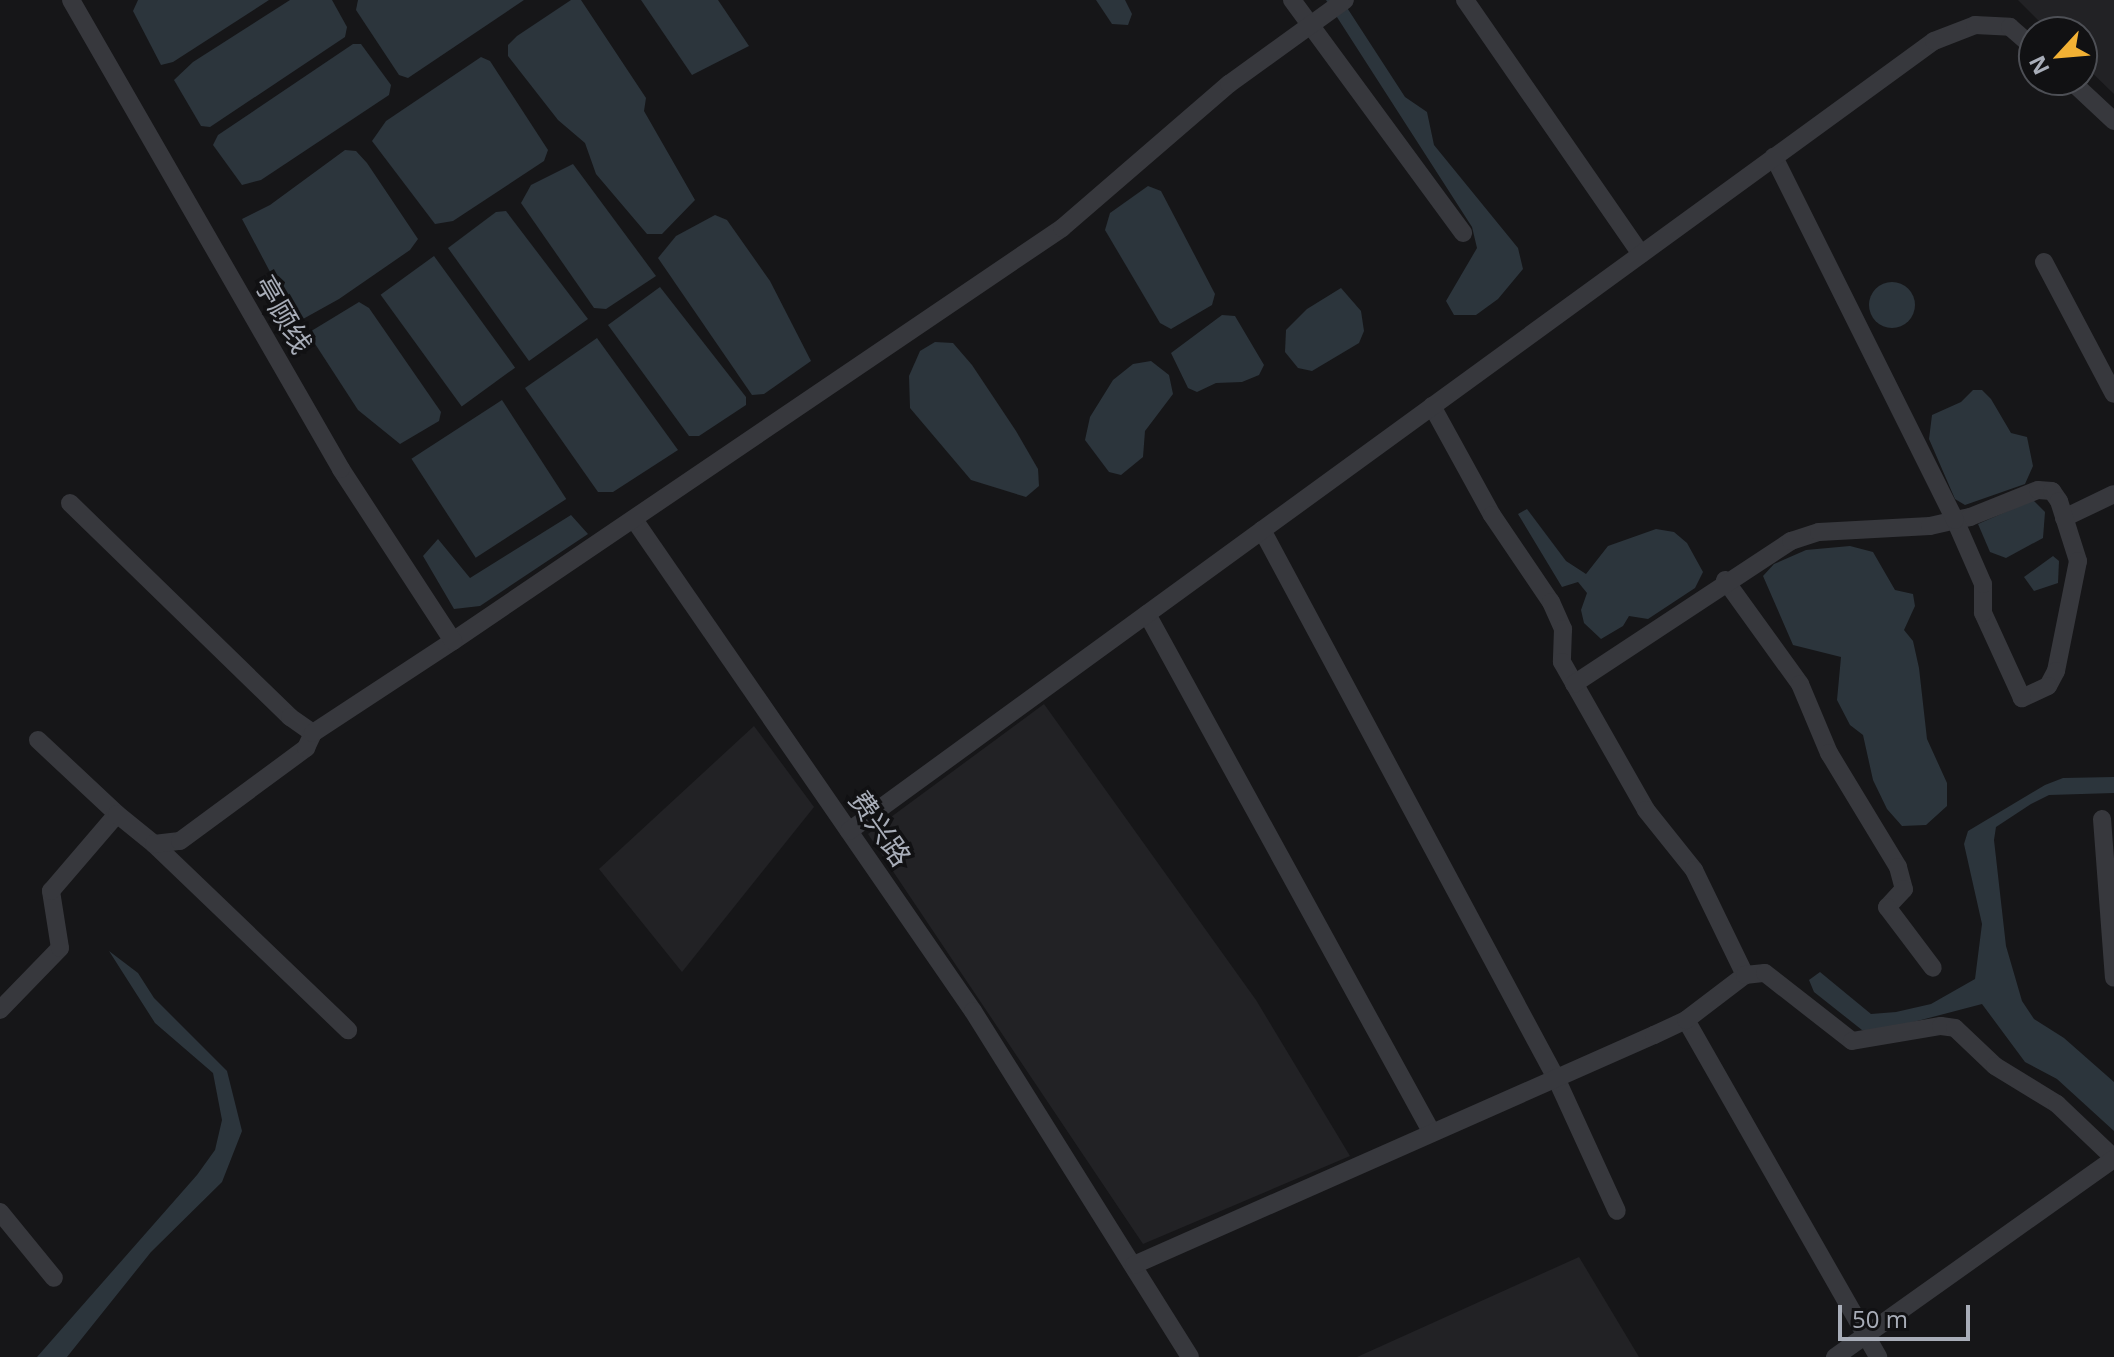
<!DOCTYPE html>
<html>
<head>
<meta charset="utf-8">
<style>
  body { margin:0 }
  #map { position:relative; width:2114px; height:1357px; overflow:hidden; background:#161618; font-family:"Open Sans","Noto Sans SC",sans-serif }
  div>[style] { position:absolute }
  .built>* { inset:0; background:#222225 }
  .water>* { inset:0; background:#2c353c; transform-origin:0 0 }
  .round { border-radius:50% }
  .minor>* { height:18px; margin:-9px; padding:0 9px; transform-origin:9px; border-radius:9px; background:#37383d }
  span { translate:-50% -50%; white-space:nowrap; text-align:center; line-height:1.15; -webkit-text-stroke:7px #111113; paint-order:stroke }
  .street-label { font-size:28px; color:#a8adb8 }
  .north { position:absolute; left:2018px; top:16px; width:80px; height:80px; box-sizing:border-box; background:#111113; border:2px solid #4d4f55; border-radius:50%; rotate:244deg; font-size:22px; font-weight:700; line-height:32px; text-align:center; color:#a8adb8 }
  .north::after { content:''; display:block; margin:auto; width:28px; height:36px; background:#f2b134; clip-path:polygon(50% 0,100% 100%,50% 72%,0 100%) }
  .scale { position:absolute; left:1838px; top:1305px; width:132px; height:36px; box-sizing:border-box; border:4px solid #a8adb8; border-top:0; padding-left:10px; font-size:24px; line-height:28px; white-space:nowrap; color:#a8adb8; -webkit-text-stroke:6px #111113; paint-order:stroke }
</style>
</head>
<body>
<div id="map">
  <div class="built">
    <div style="clip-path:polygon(2018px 0,2114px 0,2114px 94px,2082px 63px,2082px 32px,2050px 32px)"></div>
    <div style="clip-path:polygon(1044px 704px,1256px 1000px,1350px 1156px,1143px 1244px,868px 834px)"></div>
    <div style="clip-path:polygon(754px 726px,814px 807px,682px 972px,599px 869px)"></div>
    <div style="clip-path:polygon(1579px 1257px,1639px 1357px,1357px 1357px)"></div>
  </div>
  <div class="water">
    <div style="clip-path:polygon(138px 0,269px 0,173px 62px,161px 65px,133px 11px)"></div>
    <div style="clip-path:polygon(290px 0,332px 0,347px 27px,345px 37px,210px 127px,201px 126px,174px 80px,193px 62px)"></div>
    <div style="clip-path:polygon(358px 0,524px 0,408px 78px,399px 75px,356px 10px)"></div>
    <div style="clip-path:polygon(571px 0,581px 0,646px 98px,644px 111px,695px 200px,662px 234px,647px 234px,596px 174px,585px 143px,558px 120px,508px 56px,508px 45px,517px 36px)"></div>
    <div style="clip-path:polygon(641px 0,718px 0,749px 46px,692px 75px)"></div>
    <div style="clip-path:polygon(1096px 0,1125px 0,1132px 14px,1128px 25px,1112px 24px)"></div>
    <div style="clip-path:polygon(1326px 0,1342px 0,1405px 97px,1427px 112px,1434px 145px,1518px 248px,1523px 269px,1498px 299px,1476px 315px,1454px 315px,1446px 301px,1477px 248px,1472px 227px)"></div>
    <div style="clip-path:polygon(353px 44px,361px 44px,391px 85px,389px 95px,261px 180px,242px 185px,213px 145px,218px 135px)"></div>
    <div style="clip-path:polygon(481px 57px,490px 61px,548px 150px,544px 161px,453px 221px,435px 224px,372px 141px,386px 121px)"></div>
    <div style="clip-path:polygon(345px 150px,356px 151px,367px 163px,418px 239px,410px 250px,339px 299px,303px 319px,294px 317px,242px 219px,270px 205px)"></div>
    <div style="clip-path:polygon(573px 164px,656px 276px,606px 309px,594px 308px,521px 203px,531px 185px)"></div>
    <div style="clip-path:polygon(1148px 186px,1161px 191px,1215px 294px,1212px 305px,1171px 329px,1160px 323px,1105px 230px,1110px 213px)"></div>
    <div style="clip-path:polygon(506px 211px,588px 319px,529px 361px,448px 248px,496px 212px)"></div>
    <div style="clip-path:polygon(715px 215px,727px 220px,770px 281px,811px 361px,764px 394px,752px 395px,658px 258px,676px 236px)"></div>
    <div style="left:434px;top:256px;width:138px;height:66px;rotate:54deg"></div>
    <div class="round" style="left:1869px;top:282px;width:46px;height:46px"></div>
    <div style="clip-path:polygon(660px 287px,746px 397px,746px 405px,699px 436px,689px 436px,608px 325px)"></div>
    <div style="clip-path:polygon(1341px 288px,1361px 311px,1364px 331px,1359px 343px,1312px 371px,1298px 368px,1285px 352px,1286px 330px,1307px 309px)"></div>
    <div style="clip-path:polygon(359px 302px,369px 308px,441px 412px,439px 421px,400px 444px,358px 410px,308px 333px)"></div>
    <div style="clip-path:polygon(1222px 315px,1235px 316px,1264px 365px,1259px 375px,1242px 382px,1216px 383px,1197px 392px,1188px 388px,1171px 353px)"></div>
    <div style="clip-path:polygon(597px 338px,678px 450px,613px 492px,598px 492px,525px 388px)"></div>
    <div style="clip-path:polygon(935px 342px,953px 343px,972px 365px,1016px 431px,1038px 469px,1039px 486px,1026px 497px,971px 480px,910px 408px,909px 376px,920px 351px)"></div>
    <div style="clip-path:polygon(1151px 361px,1169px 375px,1173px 394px,1145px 431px,1143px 457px,1121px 475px,1109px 472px,1085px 440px,1090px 417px,1113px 380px,1133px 364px)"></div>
    <div style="clip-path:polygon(1973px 390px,1982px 390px,1991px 399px,2011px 433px,2027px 437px,2033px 466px,2025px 484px,1965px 505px,1955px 499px,1929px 439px,1932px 415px,1961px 402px)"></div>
    <div style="left:502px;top:400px;width:118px;height:108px;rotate:57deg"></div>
    <div style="clip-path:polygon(2033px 500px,2045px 512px,2043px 538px,2006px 558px,1990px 552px,1978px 524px)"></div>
    <div style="clip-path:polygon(1527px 509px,1566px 561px,1586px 574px,1608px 546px,1656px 529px,1674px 532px,1687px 543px,1703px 572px,1695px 588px,1648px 619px,1629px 616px,1623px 626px,1601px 639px,1584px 623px,1581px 610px,1587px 593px,1578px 582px,1562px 587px,1518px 514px)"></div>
    <div style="clip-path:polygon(571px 515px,588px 534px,480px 606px,454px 609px,423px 556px,438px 539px,470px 578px)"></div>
    <div style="clip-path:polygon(1850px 546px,1873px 552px,1895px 590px,1913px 594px,1915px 606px,1904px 630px,1913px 641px,1919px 668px,1927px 739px,1947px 783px,1947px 806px,1926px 825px,1902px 826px,1887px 809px,1873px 780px,1863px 735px,1850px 725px,1837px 700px,1841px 657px,1793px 645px,1763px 576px,1774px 564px,1806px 550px)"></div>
    <div style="clip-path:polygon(2053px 556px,2059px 561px,2058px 583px,2034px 591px,2024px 577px)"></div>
    <div style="clip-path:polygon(2114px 777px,2114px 793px,2049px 795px,2031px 804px,1996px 827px,1994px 840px,2006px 946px,2022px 1001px,2034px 1019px,2064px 1038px,2114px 1082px,2114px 1131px,2057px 1079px,2025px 1062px,1982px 1004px,1883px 1030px,1862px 1030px,1814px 992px,1809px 980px,1820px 972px,1871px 1014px,1896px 1012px,1931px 1004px,1975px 979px,1982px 924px,1964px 844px,1968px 831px,2045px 785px,2063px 778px)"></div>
    <div style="clip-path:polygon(109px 951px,138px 973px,154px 998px,227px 1071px,242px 1131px,222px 1182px,151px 1252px,67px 1357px,37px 1357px,197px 1175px,215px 1150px,222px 1120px,213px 1073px,155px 1023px)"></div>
  </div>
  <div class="minor">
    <div style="left:1292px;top:0;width:289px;rotate:53.7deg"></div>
    <div style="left:1465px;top:0;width:309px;rotate:55.3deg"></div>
    <div style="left:2070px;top:80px;width:60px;rotate:43deg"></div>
    <div style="left:2044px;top:262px;width:149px;rotate:62.1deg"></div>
    <div style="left:1432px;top:406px;width:124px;rotate:61.2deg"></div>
    <div style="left:1492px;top:515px;width:105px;rotate:55.9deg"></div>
    <div style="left:1551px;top:602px;width:30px;rotate:66deg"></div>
    <div style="left:1563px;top:629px;width:33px;rotate:92deg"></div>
    <div style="left:1562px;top:662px;width:170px;rotate:60.4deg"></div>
    <div style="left:1646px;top:810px;width:77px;rotate:51.3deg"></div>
    <div style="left:1694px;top:870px;width:117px;rotate:64.1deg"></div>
    <div style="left:70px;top:503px;width:307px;rotate:44.2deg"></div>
    <div style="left:290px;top:717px;width:28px;rotate:35deg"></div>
    <div style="left:2064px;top:518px;width:55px;rotate:-25.6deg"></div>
    <div style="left:635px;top:521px;width:595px;rotate:55.4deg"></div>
    <div style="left:973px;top:1011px;width:408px;rotate:57.9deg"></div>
    <div style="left:1262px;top:530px;width:622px;rotate:61.79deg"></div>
    <div style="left:1556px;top:1078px;width:146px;rotate:65.4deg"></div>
    <div style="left:1725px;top:580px;width:128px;rotate:54.2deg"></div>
    <div style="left:1800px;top:684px;width:75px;rotate:67.2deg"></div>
    <div style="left:1829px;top:753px;width:133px;rotate:58.8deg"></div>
    <div style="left:1898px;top:867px;width:23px;rotate:75deg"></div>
    <div style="left:1904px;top:889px;width:25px;rotate:133deg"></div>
    <div style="left:1887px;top:907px;width:76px;rotate:53deg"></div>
    <div style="left:1147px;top:614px;width:592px;rotate:61.23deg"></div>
    <div style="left:453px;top:641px;width:736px;rotate:-34.14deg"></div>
    <div style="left:1062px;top:228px;width:221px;rotate:-40.8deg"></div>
    <div style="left:1229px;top:84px;width:143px;rotate:-35.9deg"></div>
    <div style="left:1574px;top:684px;width:260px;rotate:-33.4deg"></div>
    <div style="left:1791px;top:541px;width:29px;rotate:-18deg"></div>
    <div style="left:1819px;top:532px;width:111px;rotate:-3.1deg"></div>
    <div style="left:1930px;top:526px;width:26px;rotate:-13deg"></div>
    <div style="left:1955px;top:520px;width:15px;rotate:-11deg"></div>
    <div style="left:1970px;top:517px;width:73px;rotate:-21.7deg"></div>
    <div style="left:2038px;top:490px;width:14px;rotate:4deg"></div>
    <div style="left:2052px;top:491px;width:12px;rotate:55deg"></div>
    <div style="left:2059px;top:501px;width:63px;rotate:72.4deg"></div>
    <div style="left:2078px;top:561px;width:112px;rotate:101.3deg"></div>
    <div style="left:2056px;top:671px;width:17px;rotate:118deg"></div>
    <div style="left:2048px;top:686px;width:29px;rotate:155deg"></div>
    <div style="left:2022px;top:698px;width:94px;rotate:-114.6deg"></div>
    <div style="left:1983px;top:613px;width:29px;rotate:-90deg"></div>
    <div style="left:1983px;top:584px;width:70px;rotate:-113.6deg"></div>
    <div style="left:1955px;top:520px;width:406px;rotate:-116.5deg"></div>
    <div style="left:38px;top:740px;width:108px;rotate:43.1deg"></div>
    <div style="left:2102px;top:819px;width:159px;rotate:85.7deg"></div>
    <div style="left:849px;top:831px;width:1342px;rotate:-36.06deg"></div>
    <div style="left:1934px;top:41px;width:44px;rotate:-21.3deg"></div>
    <div style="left:1975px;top:25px;width:35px;rotate:3deg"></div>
    <div style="left:2010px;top:27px;width:32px;rotate:41deg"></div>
    <div style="left:154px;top:844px;width:269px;rotate:43.8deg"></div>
    <div style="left:0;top:1010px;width:86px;rotate:-45.9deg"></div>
    <div style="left:60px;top:948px;width:58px;rotate:-99deg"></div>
    <div style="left:51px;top:891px;width:101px;rotate:-49.4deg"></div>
    <div style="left:117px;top:814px;width:48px;rotate:39deg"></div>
    <div style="left:154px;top:844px;width:26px;rotate:-7deg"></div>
    <div style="left:180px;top:841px;width:157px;rotate:-36.4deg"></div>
    <div style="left:306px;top:748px;width:17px;rotate:-65deg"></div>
    <div style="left:313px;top:733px;width:168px;rotate:-33.3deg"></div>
    <div style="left:453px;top:641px;width:205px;rotate:-123.1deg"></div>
    <div style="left:341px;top:469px;width:541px;rotate:-119.93deg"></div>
    <div style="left:1686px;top:1020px;width:388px;rotate:60.3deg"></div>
    <div style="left:0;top:1212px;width:85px;rotate:50.7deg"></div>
    <div style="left:1134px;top:1265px;width:569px;rotate:-23.86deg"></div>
    <div style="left:1654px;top:1035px;width:35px;rotate:-25deg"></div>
    <div style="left:1686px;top:1020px;width:74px;rotate:-37.3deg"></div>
    <div style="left:1745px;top:975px;width:20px;rotate:-6deg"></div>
    <div style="left:1765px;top:973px;width:110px;rotate:38deg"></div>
    <div style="left:1852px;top:1041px;width:90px;rotate:-9.6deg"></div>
    <div style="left:1941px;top:1026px;width:14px;rotate:8deg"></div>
    <div style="left:1955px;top:1028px;width:55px;rotate:43.5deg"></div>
    <div style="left:1995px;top:1066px;width:73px;rotate:31.5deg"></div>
    <div style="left:2057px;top:1104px;width:79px;rotate:43.5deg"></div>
    <div style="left:1835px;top:1357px;width:342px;rotate:-35.4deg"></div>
  </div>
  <div class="street-label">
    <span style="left:284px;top:314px;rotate:60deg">亭顾线</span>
    <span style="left:881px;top:828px;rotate:55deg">费兴路</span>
  </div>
  <div class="north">N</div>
  <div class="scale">50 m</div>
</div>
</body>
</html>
